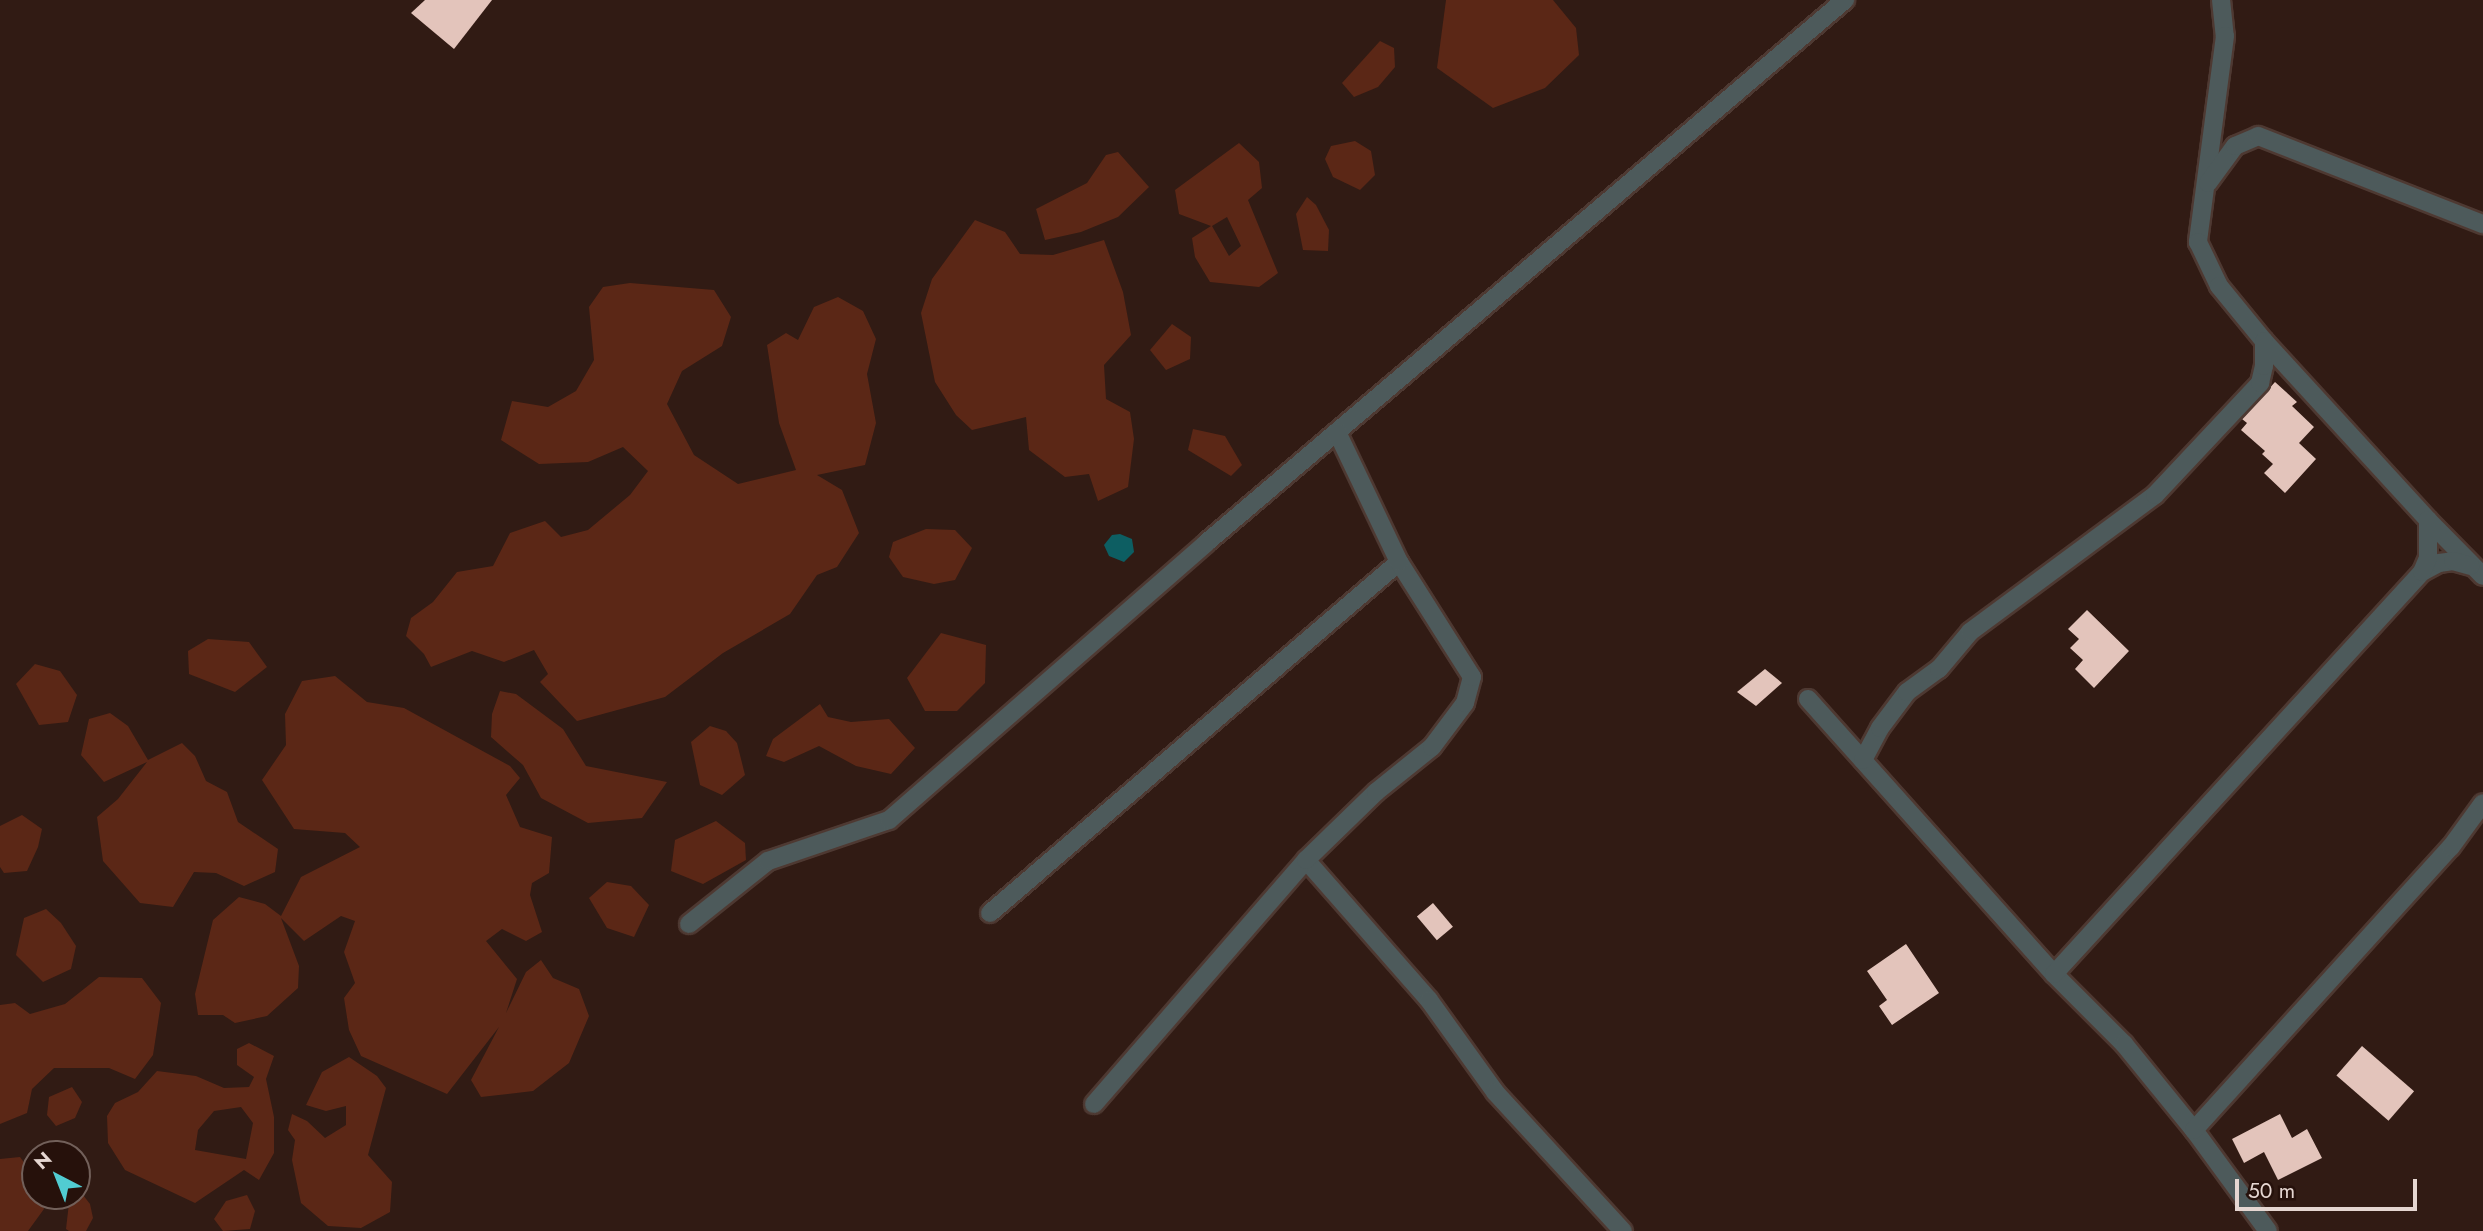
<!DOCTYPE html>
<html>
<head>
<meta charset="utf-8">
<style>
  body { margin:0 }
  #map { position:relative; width:2483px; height:1231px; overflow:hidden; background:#311b14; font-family:Jost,sans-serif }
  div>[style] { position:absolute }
  .green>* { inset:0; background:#5b2716 }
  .water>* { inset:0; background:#0d5e62 }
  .building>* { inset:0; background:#e3c4bb; transform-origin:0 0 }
  .roads { filter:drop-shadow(2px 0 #4e3932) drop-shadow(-2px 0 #4e3932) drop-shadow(0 2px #4e3932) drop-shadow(0 -2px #4e3932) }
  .street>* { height:18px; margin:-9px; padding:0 9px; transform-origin:9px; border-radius:9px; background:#4d5a5b }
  span { translate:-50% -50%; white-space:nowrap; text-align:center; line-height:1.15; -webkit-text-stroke:7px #26110b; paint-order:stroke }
  .north { position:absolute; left:21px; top:1140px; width:70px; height:70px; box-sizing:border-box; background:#26110b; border:2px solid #72605a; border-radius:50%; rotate:318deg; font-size:19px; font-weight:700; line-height:28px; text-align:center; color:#e5d6d1 }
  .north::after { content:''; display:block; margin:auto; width:24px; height:32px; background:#51ccd2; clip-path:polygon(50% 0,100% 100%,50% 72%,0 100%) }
  .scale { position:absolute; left:2235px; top:1179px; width:182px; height:32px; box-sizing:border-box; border:4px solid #e5d6d1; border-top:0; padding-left:9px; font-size:21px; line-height:24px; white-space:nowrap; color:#e5d6d1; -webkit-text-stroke:5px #26110b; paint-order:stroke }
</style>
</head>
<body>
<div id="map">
  <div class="green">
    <div style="clip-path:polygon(1446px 0,1553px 0,1576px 28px,1579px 55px,1545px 88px,1493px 108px,1437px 68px)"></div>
    <div style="clip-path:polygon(1380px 41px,1394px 48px,1395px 67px,1378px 87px,1354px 97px,1342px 83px)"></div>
    <div style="clip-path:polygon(1355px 141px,1371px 151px,1375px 175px,1360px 190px,1333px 177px,1325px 159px,1331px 146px)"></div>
    <div style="clip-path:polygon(evenodd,1239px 143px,1259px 162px,1262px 188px,1248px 200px,1278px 273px,1259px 287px,1210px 282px,1195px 257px,1192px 238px,1211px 226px,1179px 214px,1175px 190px,1239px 143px,1227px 217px,1241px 246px,1229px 256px,1212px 226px,1227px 217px)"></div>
    <div style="clip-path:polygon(1118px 152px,1149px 187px,1118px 217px,1081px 232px,1045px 240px,1036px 209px,1087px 183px,1106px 155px)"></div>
    <div style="clip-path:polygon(1307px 197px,1316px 205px,1329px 230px,1328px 251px,1303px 250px,1296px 214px)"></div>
    <div style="clip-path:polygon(975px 220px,1005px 232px,1020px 254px,1053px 255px,1104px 240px,1123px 292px,1131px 335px,1104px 365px,1106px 399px,1130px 412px,1134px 439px,1128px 487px,1098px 501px,1089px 474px,1065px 477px,1029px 450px,1026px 417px,972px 430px,956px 415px,935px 382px,921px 313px,932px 279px)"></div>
    <div style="clip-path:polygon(630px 283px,714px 290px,731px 317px,722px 346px,682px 371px,667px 404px,694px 455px,738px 484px,796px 470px,779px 423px,767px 345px,786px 333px,798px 340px,814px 307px,838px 297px,863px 311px,876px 339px,867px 374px,876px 423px,865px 465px,817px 475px,842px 490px,859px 533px,837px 567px,817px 575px,790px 614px,723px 653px,665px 697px,577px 721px,540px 682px,548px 674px,534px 650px,504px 662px,472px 651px,431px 667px,424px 654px,406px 636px,411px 618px,433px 602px,457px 572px,493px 566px,510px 533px,545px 521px,561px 537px,588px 530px,630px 495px,648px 471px,623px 447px,588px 462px,539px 464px,501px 440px,512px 401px,548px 407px,576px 391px,594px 360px,589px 307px,603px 287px)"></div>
    <div style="clip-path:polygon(1172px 324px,1191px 337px,1190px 359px,1166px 370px,1150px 350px)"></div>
    <div style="clip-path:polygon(1193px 429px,1225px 436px,1242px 465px,1231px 476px,1188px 450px)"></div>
    <div style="clip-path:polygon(926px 529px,955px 530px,972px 548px,955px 580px,934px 584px,903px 577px,889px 557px,893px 542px)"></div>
    <div style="clip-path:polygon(941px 633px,986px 645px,985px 683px,957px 711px,925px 711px,907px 678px)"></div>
    <div style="clip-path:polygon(208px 639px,249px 642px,267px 667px,235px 692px,189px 674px,188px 651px)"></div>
    <div style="clip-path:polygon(35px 664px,60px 671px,77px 695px,68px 722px,39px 725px,16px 684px)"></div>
    <div style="clip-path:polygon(335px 676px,367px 702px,404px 708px,510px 766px,520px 778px,506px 795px,520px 827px,552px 837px,549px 873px,532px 883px,530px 895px,542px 932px,526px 941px,502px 929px,486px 941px,517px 979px,506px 1013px,526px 972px,541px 960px,553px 978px,579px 989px,589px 1016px,569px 1063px,533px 1091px,481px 1097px,471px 1080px,499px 1027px,447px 1094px,361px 1056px,349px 1030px,344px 998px,355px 983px,344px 952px,355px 921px,341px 916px,304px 941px,281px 918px,299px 966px,298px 988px,267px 1016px,235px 1023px,223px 1015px,198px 1015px,195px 994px,213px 920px,239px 897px,265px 904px,281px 916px,301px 877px,360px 847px,345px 833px,294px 829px,262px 780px,286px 745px,285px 714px,302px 681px)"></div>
    <div style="clip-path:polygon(500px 691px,516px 694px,563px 729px,586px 766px,667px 782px,642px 818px,588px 823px,541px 798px,523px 765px,491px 737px,492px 714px)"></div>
    <div style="clip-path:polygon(820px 704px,828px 717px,851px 722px,889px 719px,915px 748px,891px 774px,856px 766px,819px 746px,784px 762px,766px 756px,773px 739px)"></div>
    <div style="clip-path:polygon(110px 713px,128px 726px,148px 760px,182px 743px,195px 756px,206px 781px,227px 792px,238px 822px,278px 849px,275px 872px,244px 886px,216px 873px,194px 872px,173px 907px,140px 903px,103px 861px,97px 817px,118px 799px,147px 762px,104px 782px,81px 755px,89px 719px)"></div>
    <div style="clip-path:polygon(710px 726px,726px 731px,737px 743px,745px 775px,722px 795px,700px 785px,691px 742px)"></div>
    <div style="clip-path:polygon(22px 815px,42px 829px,38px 847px,27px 871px,4px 873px,0 867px,0 826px)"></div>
    <div style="clip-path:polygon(716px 821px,745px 843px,746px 860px,703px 884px,671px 871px,675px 840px)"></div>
    <div style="clip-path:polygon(607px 882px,631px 886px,649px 905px,634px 937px,607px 928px,589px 898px)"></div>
    <div style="clip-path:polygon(46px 909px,61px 923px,76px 946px,71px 969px,43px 982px,16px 955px,24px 918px)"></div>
    <div style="clip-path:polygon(99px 977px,142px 978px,161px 1003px,153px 1055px,135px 1079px,109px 1068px,54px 1068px,32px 1089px,27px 1113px,0 1124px,0 1005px,15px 1003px,30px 1014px,65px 1004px)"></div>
    <div style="clip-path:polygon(evenodd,249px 1043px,274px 1056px,266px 1079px,274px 1117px,274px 1153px,259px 1180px,244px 1170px,195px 1203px,125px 1170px,108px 1143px,107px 1116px,115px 1103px,138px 1092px,157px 1071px,196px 1076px,224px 1088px,249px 1087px,254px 1077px,237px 1065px,237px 1049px,249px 1043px,241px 1107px,253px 1123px,246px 1159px,195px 1150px,198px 1130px,214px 1111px,241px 1107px)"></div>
    <div style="clip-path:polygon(349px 1057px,377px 1076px,386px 1088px,368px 1155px,392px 1182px,390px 1212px,361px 1228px,328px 1226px,301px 1203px,292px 1160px,295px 1140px,288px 1130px,292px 1114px,307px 1121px,325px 1138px,346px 1125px,346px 1106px,326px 1111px,306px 1105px,322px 1072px)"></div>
    <div style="clip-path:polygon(72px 1087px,82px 1102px,75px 1118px,56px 1126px,47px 1115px,49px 1097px)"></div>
    <div style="clip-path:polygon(20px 1157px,31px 1172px,35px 1196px,40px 1196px,44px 1209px,28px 1231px,0 1231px,0 1159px)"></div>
    <div style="clip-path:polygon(83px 1195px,90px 1204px,93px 1218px,86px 1231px,69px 1231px,66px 1229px,69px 1203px)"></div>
    <div style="clip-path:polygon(247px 1195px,255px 1211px,250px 1229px,223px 1231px,214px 1219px,226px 1201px)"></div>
  </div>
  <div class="water">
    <div style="clip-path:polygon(1120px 534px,1132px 539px,1134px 552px,1124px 562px,1109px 556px,1104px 545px,1112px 535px)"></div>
  </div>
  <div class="building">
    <div style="clip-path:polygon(425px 0,492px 0,454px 49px,411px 13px)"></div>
    <div style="clip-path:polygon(2275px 382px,2297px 402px,2292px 406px,2314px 427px,2299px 443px,2316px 459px,2285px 493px,2264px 473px,2273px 464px,2262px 454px,2265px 451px,2241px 430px,2247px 423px,2242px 419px)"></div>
    <div style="clip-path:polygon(2087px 610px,2129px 651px,2094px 688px,2075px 669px,2083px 660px,2070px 648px,2079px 639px,2068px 629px)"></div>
    <div style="clip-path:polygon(1765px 669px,1782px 683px,1756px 706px,1737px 692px)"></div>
    <div style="left:1433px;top:903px;width:31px;height:21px;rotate:50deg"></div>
    <div style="clip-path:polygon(1906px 944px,1939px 993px,1892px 1025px,1879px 1006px,1887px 1000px,1867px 971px)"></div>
    <div style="left:2362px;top:1046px;width:69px;height:39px;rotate:41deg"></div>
    <div style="clip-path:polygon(2280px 1114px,2292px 1138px,2307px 1129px,2322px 1158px,2278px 1180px,2264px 1152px,2244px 1163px,2232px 1139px)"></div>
  </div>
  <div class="roads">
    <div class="street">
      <div style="left:2221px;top:0;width:36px;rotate:84deg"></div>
      <div style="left:2225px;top:36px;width:208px;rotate:97.5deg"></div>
      <div style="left:2198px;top:242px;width:49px;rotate:64.5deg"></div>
      <div style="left:2219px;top:286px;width:71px;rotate:50.7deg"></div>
      <div style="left:2264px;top:341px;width:243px;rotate:47.5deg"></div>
      <div style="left:2428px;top:520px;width:78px;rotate:45.5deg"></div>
      <div style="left:2208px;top:183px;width:46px;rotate:-53.9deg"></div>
      <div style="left:2235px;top:146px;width:25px;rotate:-23deg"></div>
      <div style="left:2258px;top:136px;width:242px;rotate:21.4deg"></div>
      <div style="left:2422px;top:572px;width:19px;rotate:-28deg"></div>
      <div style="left:2439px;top:563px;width:14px;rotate:-8deg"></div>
      <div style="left:2453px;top:561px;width:18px;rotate:16deg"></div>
      <div style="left:1808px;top:699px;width:369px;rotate:48.2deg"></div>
      <div style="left:2054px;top:974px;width:99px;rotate:45deg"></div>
      <div style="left:2124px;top:1044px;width:111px;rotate:50.9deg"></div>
      <div style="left:2194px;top:1130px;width:125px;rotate:53.8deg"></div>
      <div style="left:1863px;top:760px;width:36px;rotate:-62deg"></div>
      <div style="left:1880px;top:728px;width:45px;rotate:-53.1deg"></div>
      <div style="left:1907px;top:692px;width:39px;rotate:-36deg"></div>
      <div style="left:1939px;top:669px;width:48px;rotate:-50deg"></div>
      <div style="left:1970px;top:632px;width:230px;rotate:-36.5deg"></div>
      <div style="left:2155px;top:495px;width:154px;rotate:-46.8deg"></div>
      <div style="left:2260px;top:383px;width:17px;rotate:-77deg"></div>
      <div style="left:2264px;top:366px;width:25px;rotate:-90deg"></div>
      <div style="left:1306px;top:860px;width:186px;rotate:48.7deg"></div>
      <div style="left:1429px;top:1000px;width:113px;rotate:54.3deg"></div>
      <div style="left:1495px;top:1092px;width:189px;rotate:47.4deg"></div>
      <div style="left:990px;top:913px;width:539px;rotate:-40.64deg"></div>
      <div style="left:689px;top:924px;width:101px;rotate:-38.6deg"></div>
      <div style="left:768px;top:861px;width:128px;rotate:-18.7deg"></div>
      <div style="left:889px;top:820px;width:421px;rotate:-41.1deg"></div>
      <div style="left:1206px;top:543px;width:839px;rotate:-40.36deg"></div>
      <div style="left:2054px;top:974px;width:545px;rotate:-47.53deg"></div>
      <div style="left:2422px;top:572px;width:15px;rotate:-67deg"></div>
      <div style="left:2428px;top:558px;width:38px;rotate:-90deg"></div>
      <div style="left:1094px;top:1104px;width:323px;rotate:-49deg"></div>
      <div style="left:1306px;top:860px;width:98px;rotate:-44.2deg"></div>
      <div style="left:1376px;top:792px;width:72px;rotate:-38.8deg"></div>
      <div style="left:1432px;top:747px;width:55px;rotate:-53.1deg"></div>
      <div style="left:1465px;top:703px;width:27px;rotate:-75deg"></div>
      <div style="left:1472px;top:677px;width:136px;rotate:-122.4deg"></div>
      <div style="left:1399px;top:562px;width:144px;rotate:-115.5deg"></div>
      <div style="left:2194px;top:1130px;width:382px;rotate:-47.8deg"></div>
      <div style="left:2451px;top:847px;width:54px;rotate:-54deg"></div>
    </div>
  </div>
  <div class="north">N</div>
  <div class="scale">50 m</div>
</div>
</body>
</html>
